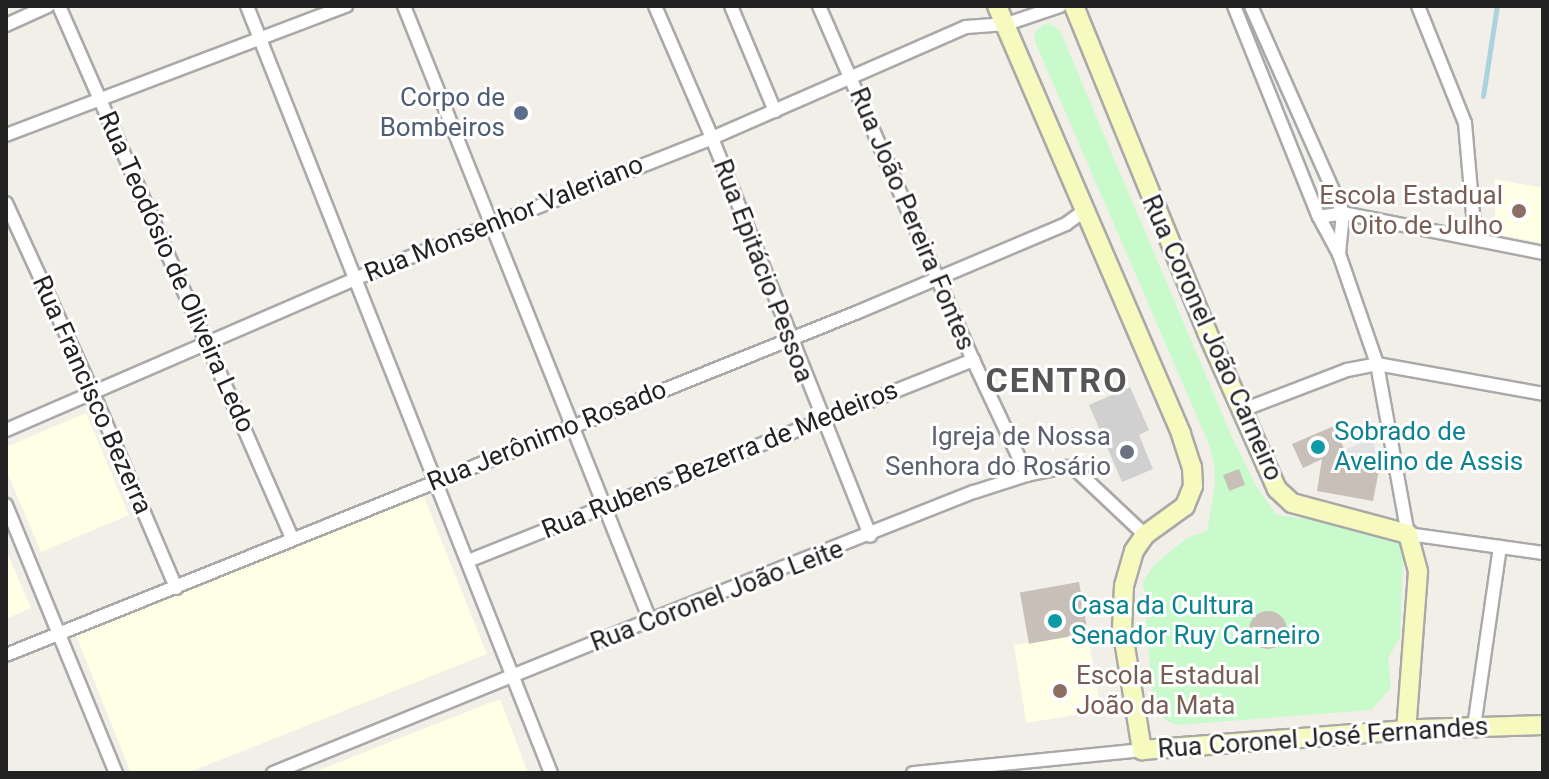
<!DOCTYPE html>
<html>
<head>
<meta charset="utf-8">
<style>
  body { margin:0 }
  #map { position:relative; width:1549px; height:779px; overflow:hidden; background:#f2efe9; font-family:Roboto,sans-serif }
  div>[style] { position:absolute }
  .education>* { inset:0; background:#ffffe5; transform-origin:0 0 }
  .religious>* { inset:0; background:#d0d0d0 }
  .park>* { inset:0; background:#c8facc }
  .parking>* { inset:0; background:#e2e2e2 }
  .stream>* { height:5px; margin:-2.5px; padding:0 2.5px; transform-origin:2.5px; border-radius:2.5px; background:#aad3df }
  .building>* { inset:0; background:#c7bfb8; transform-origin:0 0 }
  .round { border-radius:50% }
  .roads { filter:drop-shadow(2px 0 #a9a9a9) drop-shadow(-2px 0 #a9a9a9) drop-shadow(0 2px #a9a9a9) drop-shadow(0 -2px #a9a9a9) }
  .street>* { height:12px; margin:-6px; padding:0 6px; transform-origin:6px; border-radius:6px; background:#fff }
  .secondary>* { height:18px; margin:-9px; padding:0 9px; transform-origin:9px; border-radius:9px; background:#f7fabf }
  .dots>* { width:22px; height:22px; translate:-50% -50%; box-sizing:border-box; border:4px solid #fff; border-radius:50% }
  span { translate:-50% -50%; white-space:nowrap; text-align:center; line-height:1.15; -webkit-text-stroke:6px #fff; paint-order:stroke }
  .service-label { font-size:26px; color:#4e5e75 }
  .right { translate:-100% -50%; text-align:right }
  .education-label { font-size:26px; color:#785e54 }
  .left { translate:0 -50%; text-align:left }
  .street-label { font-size:26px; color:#222 }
  .culture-label { font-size:26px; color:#0d838f }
  .worship-label { font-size:26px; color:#5b616d }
  .district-label { font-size:34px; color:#555; font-weight:700; letter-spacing:2px }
  .frame { position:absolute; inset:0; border:8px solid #222; pointer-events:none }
</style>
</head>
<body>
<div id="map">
  <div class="education">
    <div style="clip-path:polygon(1494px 179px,1543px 188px,1543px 243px,1496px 234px)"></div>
    <div style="clip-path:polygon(86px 413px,129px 515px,41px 552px,6px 470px,6px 447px)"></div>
    <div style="clip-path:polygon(420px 487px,487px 654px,187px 773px,131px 773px,72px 625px)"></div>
    <div style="clip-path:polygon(6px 550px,31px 608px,6px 619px)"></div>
    <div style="left:1088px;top:633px;width:79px;height:75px;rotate:81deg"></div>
    <div style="clip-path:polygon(500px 699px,528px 773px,312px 773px,410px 734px)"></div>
  </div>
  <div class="religious">
    <div style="clip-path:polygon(1130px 387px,1149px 430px,1139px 435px,1153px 469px,1122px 482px,1089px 405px)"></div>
  </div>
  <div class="park">
    <div style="clip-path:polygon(1047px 22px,1060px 31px,1232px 437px,1256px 486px,1277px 515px,1385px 529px,1400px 541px,1403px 560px,1400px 638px,1388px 658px,1391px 688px,1371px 710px,1177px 725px,1165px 720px,1153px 704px,1143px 581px,1155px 564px,1187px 538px,1207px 531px,1215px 486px,1214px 464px,1209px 444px,1036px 44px,1034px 33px)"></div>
  </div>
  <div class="parking">
    <div style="clip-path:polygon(1373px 438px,1379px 470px,1322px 459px)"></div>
  </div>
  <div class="stream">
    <div style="left:1483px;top:96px;width:91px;rotate:-81.2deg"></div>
  </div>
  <div class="building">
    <div style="clip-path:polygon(1334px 426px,1351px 465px,1379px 470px,1373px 501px,1317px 491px,1322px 459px,1303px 468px,1292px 444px)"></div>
    <div style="left:1239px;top:469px;width:17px;height:17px;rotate:69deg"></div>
    <div style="left:1079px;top:582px;width:52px;height:60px;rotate:80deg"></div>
    <div class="round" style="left:1249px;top:611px;width:38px;height:38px"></div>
  </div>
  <div class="roads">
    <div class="street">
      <div style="left:59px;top:6px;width:581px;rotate:66.35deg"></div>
      <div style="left:247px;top:6px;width:825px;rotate:68.38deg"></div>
      <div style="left:404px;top:6px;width:661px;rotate:68.17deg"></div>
      <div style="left:655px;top:6px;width:144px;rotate:66.6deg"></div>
      <div style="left:712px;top:138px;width:428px;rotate:68.3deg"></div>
      <div style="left:731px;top:6px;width:114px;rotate:67.3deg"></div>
      <div style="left:819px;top:6px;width:386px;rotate:66.5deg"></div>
      <div style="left:973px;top:360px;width:127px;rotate:64.8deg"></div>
      <div style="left:1234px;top:6px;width:227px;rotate:68.1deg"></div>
      <div style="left:1319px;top:217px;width:42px;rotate:61.6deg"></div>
      <div style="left:1339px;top:254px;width:116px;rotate:70.9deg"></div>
      <div style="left:1377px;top:364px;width:173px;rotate:79.7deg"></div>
      <div style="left:1408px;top:534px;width:136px;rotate:8deg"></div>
      <div style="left:1251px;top:6px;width:227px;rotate:66deg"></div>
      <div style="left:1343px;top:213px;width:41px;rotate:95.6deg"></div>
      <div style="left:1418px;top:6px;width:126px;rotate:68.1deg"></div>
      <div style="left:1465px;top:123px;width:115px;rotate:85deg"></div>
      <div style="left:6px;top:25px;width:46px;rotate:-24.3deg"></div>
      <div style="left:6px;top:135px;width:364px;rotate:-20.8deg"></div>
      <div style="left:6px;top:203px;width:209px;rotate:65.4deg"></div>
      <div style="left:93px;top:393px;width:212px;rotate:66.9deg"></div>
      <div style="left:1319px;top:217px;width:24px;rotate:-9deg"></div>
      <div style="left:1343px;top:213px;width:204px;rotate:11.3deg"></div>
      <div style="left:1240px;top:411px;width:115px;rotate:-21deg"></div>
      <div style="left:1347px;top:370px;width:31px;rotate:-11deg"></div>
      <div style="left:1377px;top:364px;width:169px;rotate:10.2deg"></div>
      <div style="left:6px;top:430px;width:382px;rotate:-23.4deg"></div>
      <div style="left:357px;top:278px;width:382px;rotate:-21.5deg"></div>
      <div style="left:712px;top:138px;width:277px;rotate:-23.6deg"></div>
      <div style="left:966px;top:27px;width:41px;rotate:-4.2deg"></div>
      <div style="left:1007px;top:24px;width:56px;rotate:-18.8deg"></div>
      <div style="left:6px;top:505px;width:290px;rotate:67.7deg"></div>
      <div style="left:468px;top:561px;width:544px;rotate:-21.7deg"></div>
      <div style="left:6px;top:655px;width:918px;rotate:-21.93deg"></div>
      <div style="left:858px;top:312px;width:226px;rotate:-22.9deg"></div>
      <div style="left:1066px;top:224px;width:24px;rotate:-36deg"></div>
      <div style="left:1474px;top:727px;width:182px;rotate:-81.8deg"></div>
      <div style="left:273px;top:773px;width:407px;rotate:-22.1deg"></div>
      <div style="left:650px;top:620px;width:348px;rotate:-21.6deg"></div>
      <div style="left:974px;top:492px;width:56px;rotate:-17.8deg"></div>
      <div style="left:1027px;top:475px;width:40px;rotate:-12deg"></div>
      <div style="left:1066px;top:467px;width:9px;rotate:13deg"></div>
      <div style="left:1075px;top:469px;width:96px;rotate:43.3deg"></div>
      <div style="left:913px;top:773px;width:230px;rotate:-5.7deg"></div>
    </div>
    <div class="secondary">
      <div style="left:997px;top:6px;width:466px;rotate:66.7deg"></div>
      <div style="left:1181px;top:434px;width:35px;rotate:72deg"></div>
      <div style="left:1192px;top:467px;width:19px;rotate:87deg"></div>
      <div style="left:1193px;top:486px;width:22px;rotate:112deg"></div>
      <div style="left:1185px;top:506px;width:49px;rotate:144.1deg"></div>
      <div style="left:1145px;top:535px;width:19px;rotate:125deg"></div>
      <div style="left:1134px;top:551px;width:36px;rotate:106deg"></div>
      <div style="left:1124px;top:586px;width:42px;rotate:92.7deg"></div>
      <div style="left:1122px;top:628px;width:124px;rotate:80.7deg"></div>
      <div style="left:1142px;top:750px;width:279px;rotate:-4.3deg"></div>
      <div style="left:1420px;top:729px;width:123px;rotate:-1.9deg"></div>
      <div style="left:1074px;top:6px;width:352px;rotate:67.8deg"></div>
      <div style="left:1207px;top:332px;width:172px;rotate:66deg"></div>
      <div style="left:1277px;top:489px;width:21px;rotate:43deg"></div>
      <div style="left:1292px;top:503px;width:120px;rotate:15deg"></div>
      <div style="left:1408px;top:534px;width:39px;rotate:75deg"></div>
      <div style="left:1418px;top:572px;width:158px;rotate:94.3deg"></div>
    </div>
  </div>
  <div class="dots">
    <div style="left:521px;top:113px;background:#5c6f8a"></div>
    <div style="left:1519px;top:211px;background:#8d6e63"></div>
    <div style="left:1318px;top:447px;background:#0f9aa8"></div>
    <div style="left:1127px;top:452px;background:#6b7280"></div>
    <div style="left:1055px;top:621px;background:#0f9aa8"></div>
    <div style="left:1060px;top:691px;background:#8d6e63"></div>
  </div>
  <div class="service-label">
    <span class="right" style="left:505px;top:113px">Corpo de<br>Bombeiros</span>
  </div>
  <div class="education-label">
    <span class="right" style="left:1503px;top:211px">Escola Estadual<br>Oito de Julho</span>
    <span class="left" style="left:1076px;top:691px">Escola Estadual<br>João da Mata</span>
  </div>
  <div class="street-label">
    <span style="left:504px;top:219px;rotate:-22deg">Rua Monsenhor Valeriano</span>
    <span style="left:912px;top:219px;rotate:67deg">Rua João Pereira Fontes</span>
    <span style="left:763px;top:271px;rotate:69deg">Rua Epitácio Pessoa</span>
    <span style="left:176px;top:272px;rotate:66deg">Rua Teodósio de Oliveira Ledo</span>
    <span style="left:1212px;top:338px;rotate:66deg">Rua Coronel João Carneiro</span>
    <span style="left:92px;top:395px;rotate:66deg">Rua Francisco Bezerra</span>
    <span style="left:547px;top:436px;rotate:-22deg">Rua Jerônimo Rosado</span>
    <span style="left:720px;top:460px;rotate:-22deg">Rua Rubens Bezerra de Medeiros</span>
    <span style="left:717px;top:596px;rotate:-21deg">Rua Coronel João Leite</span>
    <span style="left:1323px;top:738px;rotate:-4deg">Rua Coronel José Fernandes</span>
  </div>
  <div class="culture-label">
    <span class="left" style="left:1334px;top:447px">Sobrado de<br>Avelino de Assis</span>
    <span class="left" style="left:1071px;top:621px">Casa da Cultura<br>Senador Ruy Carneiro</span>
  </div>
  <div class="worship-label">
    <span class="right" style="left:1111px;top:452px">Igreja de Nossa<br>Senhora do Rosário</span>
  </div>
  <div class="district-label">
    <span style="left:1057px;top:381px">CENTRO</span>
  </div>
  <div class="frame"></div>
</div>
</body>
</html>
